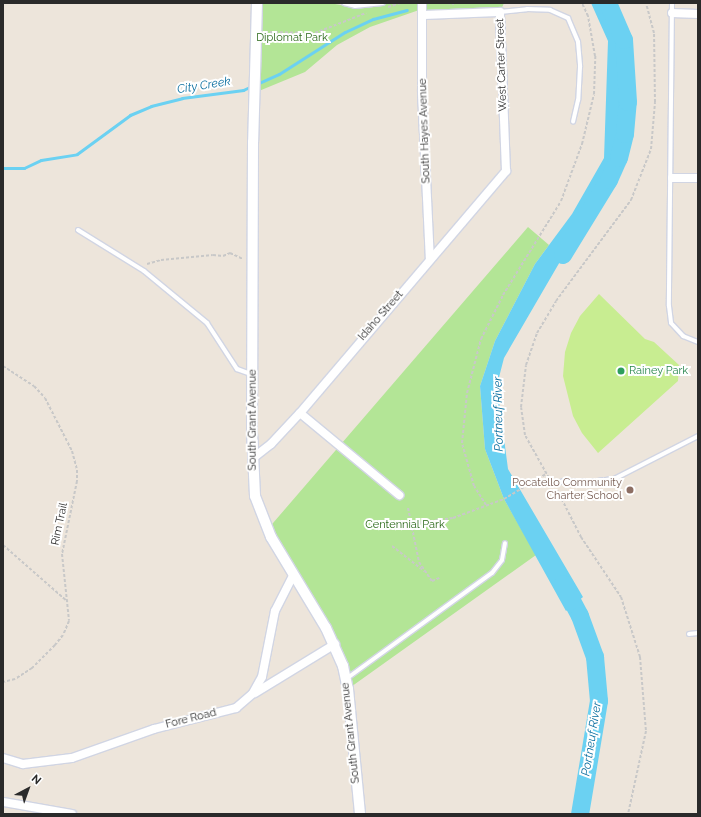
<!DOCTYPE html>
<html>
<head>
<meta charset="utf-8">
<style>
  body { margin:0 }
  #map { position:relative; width:701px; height:817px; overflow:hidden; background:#ede5db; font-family:Raleway,sans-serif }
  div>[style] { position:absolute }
  .green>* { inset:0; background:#b3e596 }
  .pitch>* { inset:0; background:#c8ed91 }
  .water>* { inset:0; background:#6bd1f2 }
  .stream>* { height:3px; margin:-1.5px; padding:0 1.5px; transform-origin:1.5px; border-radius:1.5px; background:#6bd1f2 }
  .river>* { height:18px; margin:-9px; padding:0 9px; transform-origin:9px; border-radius:9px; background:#6bd1f2 }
  .path>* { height:2px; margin-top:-1px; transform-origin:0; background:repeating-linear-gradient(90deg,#c8c8c8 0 3px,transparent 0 5px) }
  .roads { filter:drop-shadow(1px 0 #d1d5e3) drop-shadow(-1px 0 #d1d5e3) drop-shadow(0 1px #d1d5e3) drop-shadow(0 -1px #d1d5e3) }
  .service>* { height:4px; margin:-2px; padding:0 2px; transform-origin:2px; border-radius:2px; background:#fff }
  .minor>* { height:8px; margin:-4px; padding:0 4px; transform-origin:4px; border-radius:4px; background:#fff }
  .tertiary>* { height:10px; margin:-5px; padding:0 5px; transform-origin:5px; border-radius:5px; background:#fff }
  .dots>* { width:11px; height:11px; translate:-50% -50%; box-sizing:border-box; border:2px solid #fff; border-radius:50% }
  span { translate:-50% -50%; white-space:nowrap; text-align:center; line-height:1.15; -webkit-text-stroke:4px #fff; paint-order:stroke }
  .park-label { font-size:11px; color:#2a6918 }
  .street-label { font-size:11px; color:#2a2a2a }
  .leisure-label { font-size:11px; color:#27864d }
  .left { translate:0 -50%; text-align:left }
  .education-label { font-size:11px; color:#785e54 }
  .right { translate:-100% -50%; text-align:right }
  .water-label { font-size:12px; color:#096e9f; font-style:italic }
  .frame { position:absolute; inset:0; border:4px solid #2a2a2a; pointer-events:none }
  .north { position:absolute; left:8px; top:769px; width:40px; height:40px; -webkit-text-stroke:3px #fff; paint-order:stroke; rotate:41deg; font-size:11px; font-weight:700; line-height:16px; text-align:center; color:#2a2a2a }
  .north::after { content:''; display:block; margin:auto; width:14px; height:18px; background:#2a2a2a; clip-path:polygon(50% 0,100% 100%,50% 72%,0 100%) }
</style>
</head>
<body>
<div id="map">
  <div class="green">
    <div style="clip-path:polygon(257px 3px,329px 3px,347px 6px,357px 3px,504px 3px,500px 12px,422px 15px,422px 9px,370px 27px,337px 45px,305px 72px,254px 93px)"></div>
    <div style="clip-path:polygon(528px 227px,549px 245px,535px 264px,495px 341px,480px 386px,485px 449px,504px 499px,536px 555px,348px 689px,343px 666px,267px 530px)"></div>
  </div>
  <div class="pitch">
    <div style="clip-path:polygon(599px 294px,645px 339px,654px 342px,679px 365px,678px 381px,598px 453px,582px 433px,573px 416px,563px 376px,565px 352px,571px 333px,580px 316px)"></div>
  </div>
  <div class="water">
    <div style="clip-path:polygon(591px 3px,612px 3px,622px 35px,628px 102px,615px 167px,504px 358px,497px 385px,508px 469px,583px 597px,566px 611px,504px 499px,485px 449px,480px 386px,495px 341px,535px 264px,572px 214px,604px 158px,608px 41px)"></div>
  </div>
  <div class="stream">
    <div style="left:3px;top:168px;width:21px"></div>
    <div style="left:24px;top:168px;width:19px;rotate:-25deg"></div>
    <div style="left:41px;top:160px;width:36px;rotate:-9deg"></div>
    <div style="left:77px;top:154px;width:66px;rotate:-36.3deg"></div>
    <div style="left:130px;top:115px;width:23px;rotate:-23deg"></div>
    <div style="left:151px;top:106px;width:32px;rotate:-14deg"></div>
    <div style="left:182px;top:98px;width:62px;rotate:-7.5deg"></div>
    <div style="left:243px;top:90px;width:39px;rotate:-24deg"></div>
    <div style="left:279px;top:74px;width:78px;rotate:-32.5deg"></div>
    <div style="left:345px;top:32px;width:31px;rotate:-25deg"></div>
    <div style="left:373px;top:19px;width:35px;rotate:-15deg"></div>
  </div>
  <div class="river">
    <div style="left:563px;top:255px;width:88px;rotate:-58.5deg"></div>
    <div style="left:609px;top:180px;width:24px;rotate:-66deg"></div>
    <div style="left:619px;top:158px;width:25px;rotate:-76deg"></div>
    <div style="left:625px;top:134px;width:32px;rotate:-85deg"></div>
    <div style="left:628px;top:102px;width:62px;rotate:-93.7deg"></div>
    <div style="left:624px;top:40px;width:40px;rotate:-113.4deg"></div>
    <div style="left:563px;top:584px;width:36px;rotate:62deg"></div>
    <div style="left:580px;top:616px;width:44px;rotate:69.9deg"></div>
    <div style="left:595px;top:657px;width:44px;rotate:84.8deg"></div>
    <div style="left:599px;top:701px;width:115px;rotate:99.5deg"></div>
  </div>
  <div class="path">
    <div style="left:447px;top:3px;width:7px;rotate:8deg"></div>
    <div style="left:388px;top:7px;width:13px;rotate:-18deg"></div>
    <div style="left:265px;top:32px;width:50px;rotate:1.1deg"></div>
    <div style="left:315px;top:33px;width:55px;rotate:-21.4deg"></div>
    <div style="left:147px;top:264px;width:15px;rotate:-16deg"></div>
    <div style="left:161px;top:260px;width:52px;rotate:-5.5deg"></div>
    <div style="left:213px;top:255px;width:10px;rotate:6deg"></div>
    <div style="left:223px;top:256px;width:8px;rotate:-23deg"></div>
    <div style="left:230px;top:253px;width:14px;rotate:25deg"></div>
    <div style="left:3px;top:366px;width:37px;rotate:33deg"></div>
    <div style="left:34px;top:386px;width:16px;rotate:47deg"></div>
    <div style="left:45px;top:398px;width:59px;rotate:63deg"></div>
    <div style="left:72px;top:451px;width:20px;rotate:75deg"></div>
    <div style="left:77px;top:470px;width:11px;rotate:90deg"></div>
    <div style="left:77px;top:481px;width:75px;rotate:101.6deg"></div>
    <div style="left:62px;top:554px;width:67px;rotate:84deg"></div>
    <div style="left:69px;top:621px;width:15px;rotate:113deg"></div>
    <div style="left:63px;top:635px;width:13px;rotate:129deg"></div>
    <div style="left:55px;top:645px;width:33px;rotate:135deg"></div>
    <div style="left:32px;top:668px;width:20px;rotate:147deg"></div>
    <div style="left:15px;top:679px;width:12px;rotate:166deg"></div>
    <div style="left:549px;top:478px;width:49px;rotate:-119.2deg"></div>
    <div style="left:525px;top:435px;width:28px;rotate:-98deg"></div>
    <div style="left:521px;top:407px;width:42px;rotate:-83.2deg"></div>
    <div style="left:526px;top:365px;width:34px;rotate:-71deg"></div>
    <div style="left:537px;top:333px;width:37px;rotate:-59deg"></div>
    <div style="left:556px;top:301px;width:126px;rotate:-53.4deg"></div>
    <div style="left:631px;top:200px;width:55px;rotate:-68.6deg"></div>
    <div style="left:651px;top:149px;width:47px;rotate:-85.1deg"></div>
    <div style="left:655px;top:102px;width:69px;rotate:-90.8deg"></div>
    <div style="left:654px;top:33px;width:31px;rotate:-105deg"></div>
    <div style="left:557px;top:490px;width:53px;rotate:62.9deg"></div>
    <div style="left:581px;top:537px;width:72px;rotate:56.3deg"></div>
    <div style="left:621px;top:597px;width:63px;rotate:72.4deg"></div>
    <div style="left:640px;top:657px;width:74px;rotate:85.4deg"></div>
    <div style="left:646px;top:731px;width:85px;rotate:102.2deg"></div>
    <div style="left:486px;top:505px;width:22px;rotate:-122deg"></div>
    <div style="left:474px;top:486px;width:45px;rotate:-105.6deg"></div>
    <div style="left:462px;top:443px;width:50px;rotate:-84.3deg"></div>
    <div style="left:467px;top:393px;width:56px;rotate:-75.5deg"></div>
    <div style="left:481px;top:339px;width:49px;rotate:-63.4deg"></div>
    <div style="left:503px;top:295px;width:110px;rotate:-58.3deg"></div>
    <div style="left:561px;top:201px;width:61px;rotate:-69.8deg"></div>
    <div style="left:582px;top:144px;width:51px;rotate:-76.5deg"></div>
    <div style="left:594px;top:94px;width:38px;rotate:-88deg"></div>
    <div style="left:595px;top:56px;width:41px;rotate:-99.9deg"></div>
    <div style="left:588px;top:16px;width:14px;rotate:-115deg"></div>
    <div style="left:408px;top:508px;width:55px;rotate:78.5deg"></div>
    <div style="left:419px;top:562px;width:23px;rotate:56deg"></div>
    <div style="left:432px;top:581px;width:8px;rotate:-23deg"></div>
    <div style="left:410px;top:524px;width:43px;rotate:-7.9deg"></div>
    <div style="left:453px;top:518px;width:54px;rotate:-20.4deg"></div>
    <div style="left:504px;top:499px;width:49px;rotate:-30.8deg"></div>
    <div style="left:3px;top:545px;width:86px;rotate:41.2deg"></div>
    <div style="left:392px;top:546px;width:41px;rotate:38deg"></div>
  </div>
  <div class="roads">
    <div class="service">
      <div style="left:344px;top:3px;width:11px;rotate:15deg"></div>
      <div style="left:355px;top:6px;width:28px;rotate:-6deg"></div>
      <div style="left:672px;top:3px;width:303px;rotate:90.6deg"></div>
      <div style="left:669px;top:306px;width:17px;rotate:83deg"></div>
      <div style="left:671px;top:323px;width:18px;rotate:47deg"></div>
      <div style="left:683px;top:336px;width:16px;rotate:22deg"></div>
      <div style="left:500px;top:12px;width:27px;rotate:-6deg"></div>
      <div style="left:527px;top:9px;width:23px;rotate:2deg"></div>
      <div style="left:550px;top:10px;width:20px;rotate:24deg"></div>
      <div style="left:568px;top:18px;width:26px;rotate:67deg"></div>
      <div style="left:578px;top:42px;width:25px;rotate:85deg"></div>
      <div style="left:580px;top:67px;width:33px;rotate:93deg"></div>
      <div style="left:578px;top:100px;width:22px;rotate:103deg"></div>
      <div style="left:78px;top:230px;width:78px;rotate:31.8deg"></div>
      <div style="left:144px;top:271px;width:82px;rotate:39.5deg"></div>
      <div style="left:207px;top:323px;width:55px;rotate:56.9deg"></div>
      <div style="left:237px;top:369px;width:15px;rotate:20deg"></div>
      <div style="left:553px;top:484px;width:11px;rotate:-15deg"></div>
      <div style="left:564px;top:481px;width:25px;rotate:2deg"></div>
      <div style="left:589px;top:482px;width:25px;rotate:-7deg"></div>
      <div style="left:614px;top:479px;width:94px;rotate:-27.1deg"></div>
      <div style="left:689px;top:634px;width:9px;rotate:-6deg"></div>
      <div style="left:346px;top:679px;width:180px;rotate:-36deg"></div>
      <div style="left:492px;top:573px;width:16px;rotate:-52deg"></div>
      <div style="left:502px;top:560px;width:17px;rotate:-80deg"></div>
    </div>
    <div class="minor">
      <div style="left:422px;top:3px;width:89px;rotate:90deg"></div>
      <div style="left:422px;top:92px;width:167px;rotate:87.3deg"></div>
      <div style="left:672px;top:13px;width:26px;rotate:2deg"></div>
      <div style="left:672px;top:178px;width:26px"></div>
      <div style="left:300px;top:413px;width:129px;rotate:39.6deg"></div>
      <div style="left:253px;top:458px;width:23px;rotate:-38deg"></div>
      <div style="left:271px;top:444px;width:42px;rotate:-46.9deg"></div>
      <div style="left:300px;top:413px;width:318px;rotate:-49.6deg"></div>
      <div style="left:506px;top:171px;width:159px;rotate:-92.2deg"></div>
      <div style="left:500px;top:12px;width:78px;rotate:177.8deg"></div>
      <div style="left:255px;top:693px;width:94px;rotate:-31.5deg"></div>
      <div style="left:3px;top:758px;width:21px;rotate:17deg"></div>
      <div style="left:23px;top:764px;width:49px;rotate:-7deg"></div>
      <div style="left:72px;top:758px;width:87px;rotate:-19.5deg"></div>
      <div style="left:154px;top:729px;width:85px;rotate:-14.4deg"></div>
      <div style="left:236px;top:708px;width:23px;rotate:-41deg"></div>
      <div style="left:253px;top:693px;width:18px;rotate:-61deg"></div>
      <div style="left:262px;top:677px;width:67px;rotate:-78.9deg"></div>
      <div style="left:275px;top:611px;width:39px;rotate:-63deg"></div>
      <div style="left:3px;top:802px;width:70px;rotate:9.9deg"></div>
    </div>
    <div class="tertiary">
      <div style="left:257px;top:3px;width:139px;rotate:91.6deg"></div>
      <div style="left:253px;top:142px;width:290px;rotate:90.2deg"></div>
      <div style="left:252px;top:432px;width:64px;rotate:87.3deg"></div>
      <div style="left:255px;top:496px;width:44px;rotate:68.7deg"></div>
      <div style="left:271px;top:537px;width:106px;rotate:58.9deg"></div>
      <div style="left:326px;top:628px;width:42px;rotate:65.9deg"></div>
      <div style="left:343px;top:666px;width:24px;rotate:78deg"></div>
      <div style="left:348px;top:689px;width:126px;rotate:84.5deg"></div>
    </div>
  </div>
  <div class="dots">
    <div style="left:621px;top:371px;background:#2e9e5b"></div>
    <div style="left:630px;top:490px;background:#8d6e63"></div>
  </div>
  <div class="park-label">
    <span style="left:292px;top:38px">Diplomat Park</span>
    <span style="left:405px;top:525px">Centennial Park</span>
  </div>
  <div class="street-label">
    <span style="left:502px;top:65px;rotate:-92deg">West Carter Street</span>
    <span style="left:425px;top:131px;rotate:-92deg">South Hayes Avenue</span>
    <span style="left:381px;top:316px;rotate:-49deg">Idaho Street</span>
    <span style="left:253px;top:420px;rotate:-90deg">South Grant Avenue</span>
    <span style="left:60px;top:524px;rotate:-78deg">Rim Trail</span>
    <span style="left:191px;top:719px;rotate:-14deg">Fore Road</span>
    <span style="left:351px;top:733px;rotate:-96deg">South Grant Avenue</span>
  </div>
  <div class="leisure-label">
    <span class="left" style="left:629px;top:371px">Rainey Park</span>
  </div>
  <div class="education-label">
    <span class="right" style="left:622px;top:490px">Pocatello Community<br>Charter School</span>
  </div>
  <div class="water-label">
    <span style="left:204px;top:86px;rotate:-9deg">City Creek</span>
    <span style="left:499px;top:414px;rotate:-91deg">Portneuf River</span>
    <span style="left:592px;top:739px;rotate:-81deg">Portneuf River</span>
  </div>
  <div class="frame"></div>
  <div class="north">N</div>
</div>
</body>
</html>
